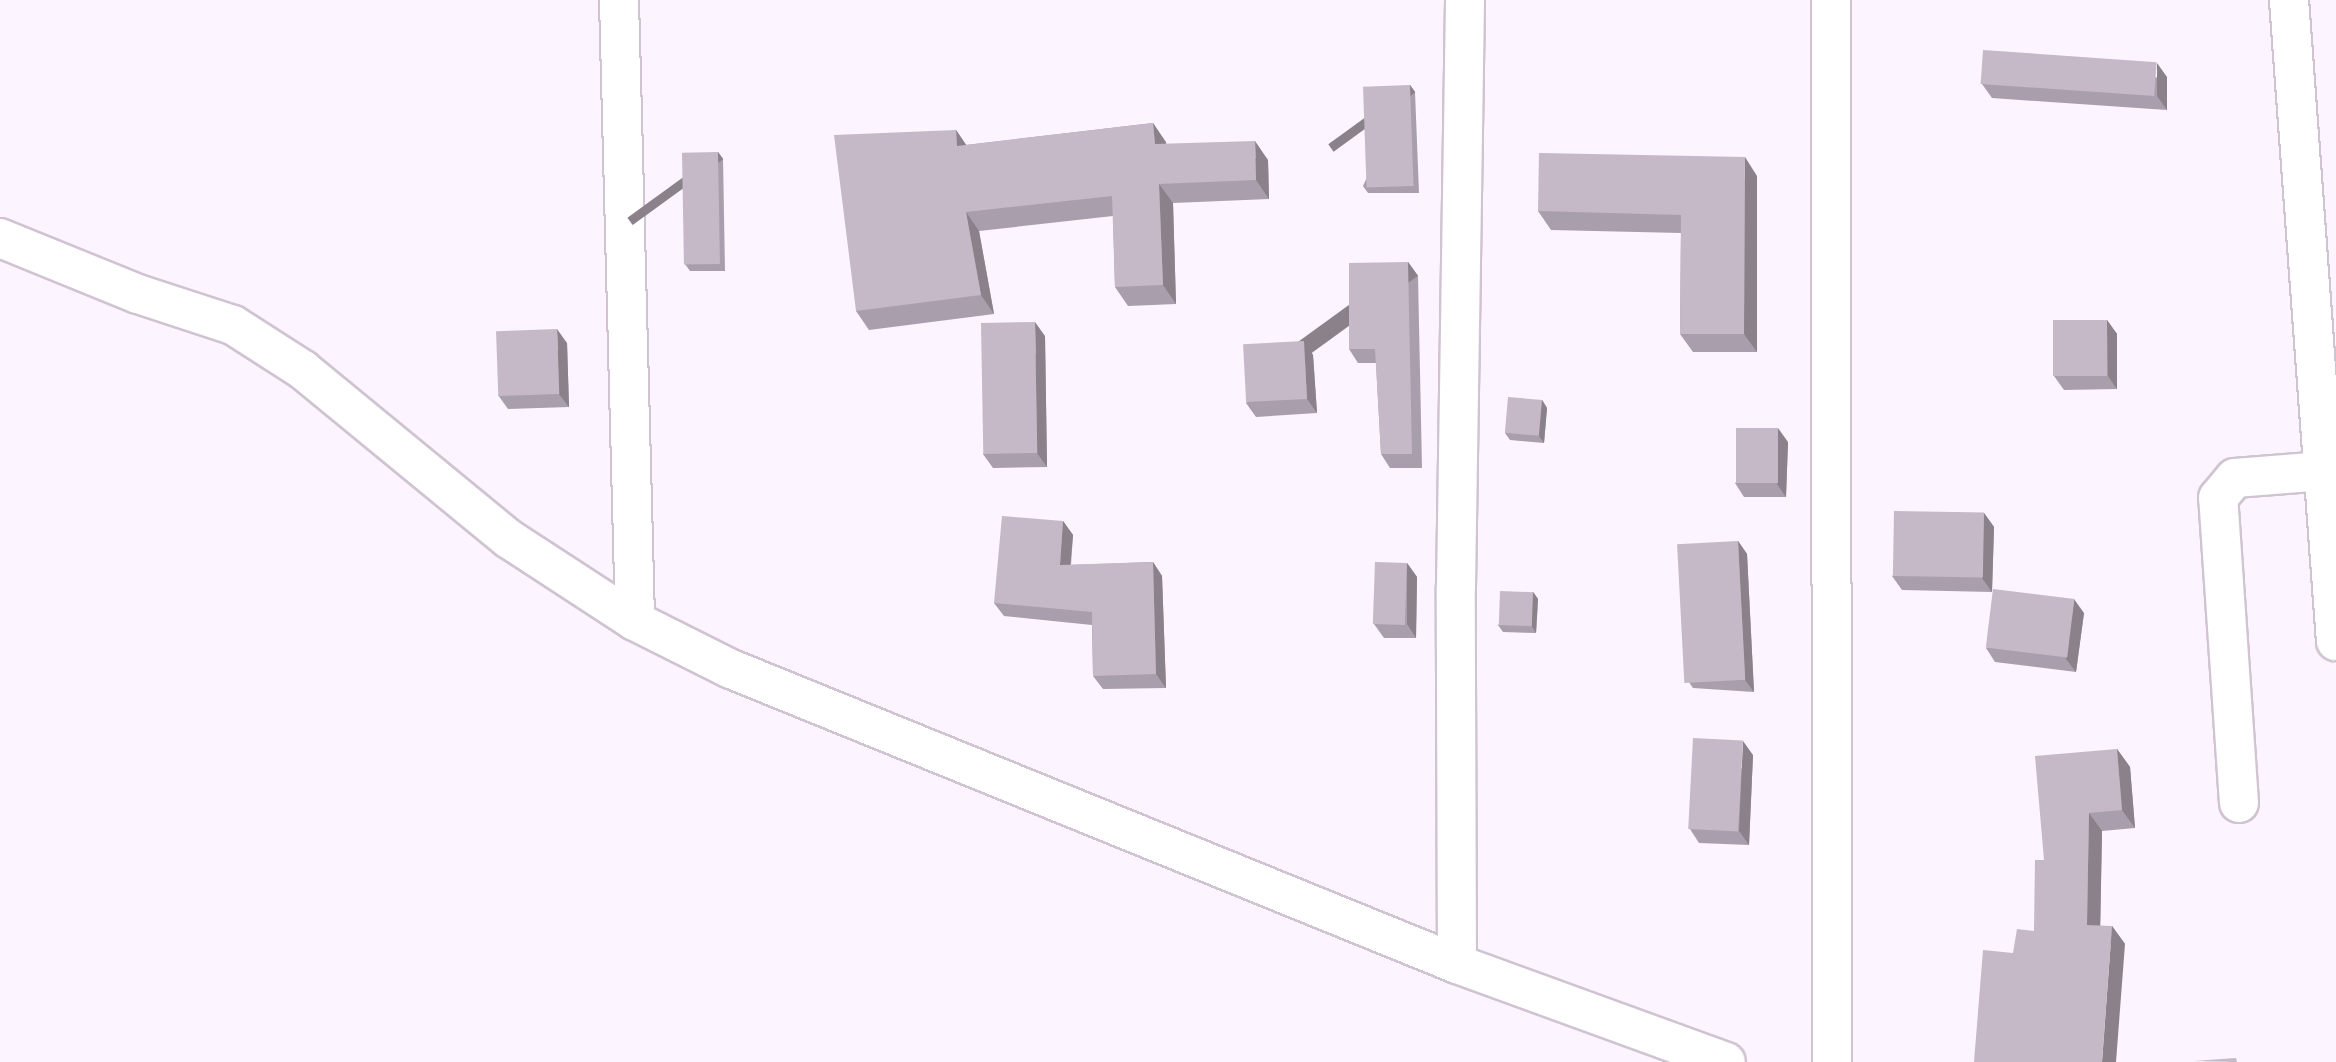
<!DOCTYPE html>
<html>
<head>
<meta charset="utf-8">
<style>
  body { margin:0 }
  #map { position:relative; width:2336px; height:1062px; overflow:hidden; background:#fcf4fe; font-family:"Fira Sans Condensed",sans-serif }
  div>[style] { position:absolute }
  .roads { filter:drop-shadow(2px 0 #d0c3d2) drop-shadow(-2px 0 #d0c3d2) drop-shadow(0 2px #d0c3d2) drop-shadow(0 -2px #d0c3d2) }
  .street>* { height:38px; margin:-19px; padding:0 19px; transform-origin:19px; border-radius:19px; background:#fff }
  .wall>* { inset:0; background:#a99eab }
  .shaded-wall>* { inset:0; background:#8a818b; transform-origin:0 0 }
  .building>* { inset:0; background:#c5b8c7; transform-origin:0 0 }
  span { translate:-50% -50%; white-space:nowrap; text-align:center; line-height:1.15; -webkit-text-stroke:8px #fcf4fe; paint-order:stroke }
</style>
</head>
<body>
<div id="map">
  <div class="roads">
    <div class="street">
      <div style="left:619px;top:0;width:621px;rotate:88.52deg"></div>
      <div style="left:1831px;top:0;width:1062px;rotate:89.95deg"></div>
      <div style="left:2289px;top:0;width:643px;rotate:85.81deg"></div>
      <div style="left:0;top:238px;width:149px;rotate:22.1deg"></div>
      <div style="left:138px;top:294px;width:100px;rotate:18.1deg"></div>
      <div style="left:233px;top:325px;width:83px;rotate:32.7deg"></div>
      <div style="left:303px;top:370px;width:266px;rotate:39.4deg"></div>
      <div style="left:509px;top:539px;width:150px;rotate:33.1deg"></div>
      <div style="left:635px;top:621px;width:107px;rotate:26.6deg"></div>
      <div style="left:731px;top:669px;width:784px;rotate:22.11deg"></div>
      <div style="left:1457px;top:964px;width:286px;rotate:20deg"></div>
      <div style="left:2239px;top:803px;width:306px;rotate:-93.9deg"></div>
      <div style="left:2218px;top:498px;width:26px;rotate:-50deg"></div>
      <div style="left:2235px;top:478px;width:89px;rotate:-4.5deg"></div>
      <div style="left:1457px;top:964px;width:377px;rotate:-90.2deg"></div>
      <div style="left:1456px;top:587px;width:587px;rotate:-89.12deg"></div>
    </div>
  </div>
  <div class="wall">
    <div style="clip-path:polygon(2167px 77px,2167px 110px,1992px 98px,1982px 84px)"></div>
    <div style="clip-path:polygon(1410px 85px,1415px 92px,1419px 193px,1368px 193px,1363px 186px)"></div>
    <div style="clip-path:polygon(1153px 123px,1166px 144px,1268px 160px,1269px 199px,1173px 203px,1176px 304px,1128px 306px,1115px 287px,1113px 216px,979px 231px,994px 314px,869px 330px,856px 311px,956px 130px,966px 145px)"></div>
    <div style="clip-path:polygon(718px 152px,723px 159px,725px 271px,690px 271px,685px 264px)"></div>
    <div style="clip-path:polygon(1757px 176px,1757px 352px,1693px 352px,1680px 334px,1681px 233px,1551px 230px,1538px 211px)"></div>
    <div style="clip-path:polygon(1408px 262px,1418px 276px,1422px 468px,1390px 468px,1381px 454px,1376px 363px,1358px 363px,1349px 349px)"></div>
    <div style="clip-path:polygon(2107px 320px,2117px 334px,2117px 389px,2064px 390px,2054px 376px)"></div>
    <div style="clip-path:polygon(1045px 336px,1047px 467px,993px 468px,983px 454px)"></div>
    <div style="clip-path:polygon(1304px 341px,1313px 355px,1317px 413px,1256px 417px,1246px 403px)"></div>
    <div style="clip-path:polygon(567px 343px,569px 407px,508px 409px,498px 395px)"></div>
    <div style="clip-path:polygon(1542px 400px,1547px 408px,1544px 443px,1510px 440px,1505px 433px)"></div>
    <div style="clip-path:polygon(1788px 442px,1786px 497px,1744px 497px,1735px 483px)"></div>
    <div style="clip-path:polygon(1984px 513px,1994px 527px,1992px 592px,1902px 590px,1892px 576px)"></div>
    <div style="clip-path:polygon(1063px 521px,1073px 535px,1071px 565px,1153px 562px,1162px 576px,1166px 688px,1103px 689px,1093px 676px,1092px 625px,1004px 616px,994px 603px)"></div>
    <div style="clip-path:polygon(1738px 541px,1747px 554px,1754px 692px,1693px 688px,1684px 675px)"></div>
    <div style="clip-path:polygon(1407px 563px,1417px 577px,1416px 638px,1384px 638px,1374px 624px)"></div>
    <div style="clip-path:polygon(1533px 592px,1538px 599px,1536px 633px,1503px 632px,1498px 625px)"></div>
    <div style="clip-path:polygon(2084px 613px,2076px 672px,1995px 662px,1986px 648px)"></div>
    <div style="clip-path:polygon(2117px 749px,2130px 767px,2135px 828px,2102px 831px,2100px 926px,2112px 926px,2125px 944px,2013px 953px,2034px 931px,2044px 860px)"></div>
    <div style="clip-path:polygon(1753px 755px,1749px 845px,1699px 843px,1690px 829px)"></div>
  </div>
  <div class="shaded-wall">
    <div style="clip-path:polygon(2157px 63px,2167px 77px,2167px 110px,2157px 96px)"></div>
    <div style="left:1410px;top:85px;width:9px;height:101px;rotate:54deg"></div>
    <div style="clip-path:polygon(1153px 123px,1166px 142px,1168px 163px,1155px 144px)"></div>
    <div style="clip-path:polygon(956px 130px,969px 149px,957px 146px)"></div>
    <div style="clip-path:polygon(1255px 141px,1268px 160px,1269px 199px,1256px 180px)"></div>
    <div style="left:718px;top:152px;width:9px;height:112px;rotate:54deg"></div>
    <div style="clip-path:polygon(1745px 157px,1757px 176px,1757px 352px,1744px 334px)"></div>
    <div style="clip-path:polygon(1159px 184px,1173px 203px,1176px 304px,1163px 285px)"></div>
    <div style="clip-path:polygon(966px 212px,979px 231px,994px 314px,981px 295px)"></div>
    <div style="left:1408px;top:262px;width:17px;height:192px;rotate:54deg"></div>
    <div style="clip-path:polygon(2107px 320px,2117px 334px,2117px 389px,2108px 376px)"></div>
    <div style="clip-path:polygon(1035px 322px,1045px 336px,1047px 467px,1037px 453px)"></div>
    <div style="clip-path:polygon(557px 329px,567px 343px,569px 407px,559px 394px)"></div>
    <div style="clip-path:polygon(1304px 341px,1313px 355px,1317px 413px,1307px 399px)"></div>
    <div style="clip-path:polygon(1542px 400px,1547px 408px,1544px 443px,1539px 436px)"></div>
    <div style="clip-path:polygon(1778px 428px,1788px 442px,1786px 497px,1777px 484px)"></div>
    <div style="clip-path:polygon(1984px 513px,1994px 527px,1992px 592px,1982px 578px)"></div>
    <div style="clip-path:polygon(1063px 521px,1073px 535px,1069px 579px,1060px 565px)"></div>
    <div style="clip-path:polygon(1738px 541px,1747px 554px,1754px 692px,1745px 680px)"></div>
    <div style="clip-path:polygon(1153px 562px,1162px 576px,1166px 688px,1156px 674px)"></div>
    <div style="clip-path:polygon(1407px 563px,1417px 577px,1416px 638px,1407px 624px)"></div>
    <div style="clip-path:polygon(1533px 592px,1538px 599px,1536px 633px,1531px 625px)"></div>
    <div style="clip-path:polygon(2074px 599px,2084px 613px,2076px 672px,2066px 659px)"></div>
    <div style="clip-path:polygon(1743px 741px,1753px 755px,1749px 845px,1739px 831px)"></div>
    <div style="clip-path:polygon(2117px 749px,2130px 767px,2135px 828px,2122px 810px)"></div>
    <div style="clip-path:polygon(2089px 813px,2102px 831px,2100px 943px,2087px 925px)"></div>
    <div style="clip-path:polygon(2112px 926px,2125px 944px,2116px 1062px,2102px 1062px)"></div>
  </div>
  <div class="building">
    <div style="left:1983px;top:50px;width:174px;height:34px;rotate:4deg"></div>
    <div style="left:1410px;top:85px;width:101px;height:47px;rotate:88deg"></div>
    <div style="clip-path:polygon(1153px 123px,1155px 144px,1255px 141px,1256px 180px,1159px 184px,1163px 285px,1115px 287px,1112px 196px,966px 212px,981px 295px,856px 311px,834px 135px,956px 130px,957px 146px)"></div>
    <div style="left:718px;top:152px;width:112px;height:36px;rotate:89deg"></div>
    <div style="clip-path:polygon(1539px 153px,1745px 157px,1744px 334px,1680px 334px,1681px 215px,1538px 211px)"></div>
    <div style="clip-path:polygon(1408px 262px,1412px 454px,1381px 454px,1375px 349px,1349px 349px,1349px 263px)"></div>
    <div style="left:2053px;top:320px;width:54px;height:56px"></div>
    <div style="left:1035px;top:322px;width:131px;height:54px;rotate:89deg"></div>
    <div style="left:557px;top:329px;width:65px;height:61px;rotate:88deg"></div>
    <div style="left:1304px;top:341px;width:58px;height:61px;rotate:87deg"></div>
    <div style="left:1508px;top:397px;width:34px;height:36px;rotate:5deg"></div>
    <div style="left:1736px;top:428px;width:42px;height:55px"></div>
    <div style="left:1894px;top:511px;width:90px;height:65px;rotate:1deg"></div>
    <div style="clip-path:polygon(1002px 516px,1063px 521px,1060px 565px,1153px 562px,1156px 674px,1093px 676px,1092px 612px,994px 603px)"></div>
    <div style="left:1738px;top:541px;width:139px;height:61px;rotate:87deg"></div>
    <div style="left:1375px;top:562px;width:32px;height:62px;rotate:2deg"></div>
    <div style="left:1993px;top:589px;width:82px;height:59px;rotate:7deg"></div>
    <div style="left:1500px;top:591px;width:33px;height:34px;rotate:2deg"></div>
    <div style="left:1693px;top:738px;width:50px;height:91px;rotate:3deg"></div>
    <div style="clip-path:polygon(2117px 749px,2122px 810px,2089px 813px,2087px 925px,2112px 926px,2102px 1062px,1974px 1062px,1983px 950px,2013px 953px,2017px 929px,2034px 931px,2035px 860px,2044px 860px,2035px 756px)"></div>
    <div style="clip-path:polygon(2236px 1058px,2237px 1062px,2194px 1061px)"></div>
  </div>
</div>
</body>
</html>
